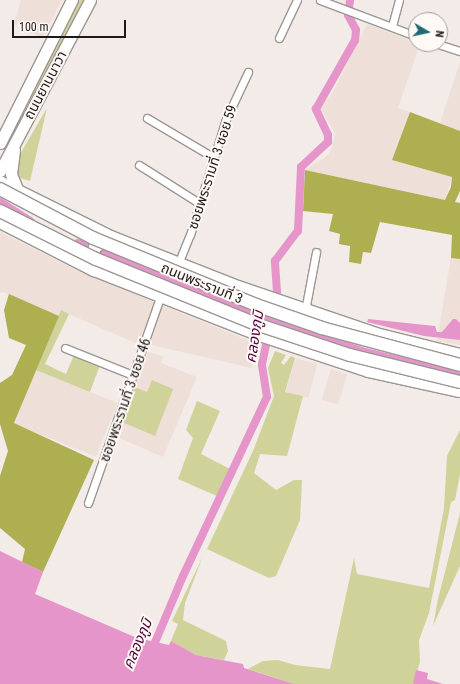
<!DOCTYPE html>
<html>
<head>
<meta charset="utf-8">
<style>
  body { margin:0 }
  #map { position:relative; width:460px; height:684px; overflow:hidden; background:#f2ebe8; font-family:"Roboto Condensed","Noto Sans Thai",sans-serif }
  div>[style] { position:absolute }
  .built>* { inset:0; background:#eedfd8; transform-origin:0 0 }
  .green>* { inset:0; background:#cfd299 }
  .forest>* { inset:0; background:#adaf50 }
  .water>* { inset:0; background:#e695cb }
  .canal>* { height:8px; margin:-4px; padding:0 4px; transform-origin:4px; border-radius:4px; background:#e695cb }
  .roads { filter:drop-shadow(1px 0 #9c9693) drop-shadow(-1px 0 #9c9693) drop-shadow(0 1px #9c9693) drop-shadow(0 -1px #9c9693) }
  .street>* { height:7px; margin:-3.5px; padding:0 3.5px; transform-origin:3.5px; border-radius:3.5px; background:#fff }
  .secondary>* { height:11px; margin:-5.5px; padding:0 5.5px; transform-origin:5.5px; border-radius:5.5px; background:#fff }
  .primary>* { height:12px; margin:-6px; padding:0 6px; transform-origin:6px; border-radius:6px; background:#fff }
  .bridges { filter:drop-shadow(1px 0 #9c9693) drop-shadow(-1px 0 #9c9693) drop-shadow(0 1px #9c9693) drop-shadow(0 -1px #9c9693) }
  .primary-bridge>* { height:12px; margin:-6px; padding:0 6px; transform-origin:6px; border-radius:6px; background:#fff }
  span { translate:-50% -50%; white-space:nowrap; text-align:center; line-height:1.15; -webkit-text-stroke:4px #fff9f6; paint-order:stroke }
  .street-label { font-size:14px; color:#1c1918 }
  .water-label { font-size:15px; color:#4f053e; font-style:italic }
  .north { position:absolute; left:408px; top:12px; width:40px; height:40px; box-sizing:border-box; background:#fff9f6; border:1px solid #a49f9d; border-radius:50%; rotate:99deg; font-size:11px; font-weight:700; line-height:16px; text-align:center; color:#1c1918 }
  .north::after { content:''; display:block; margin:auto; width:14px; height:18px; background:#206a74; clip-path:polygon(50% 0,100% 100%,50% 72%,0 100%) }
  .scale { position:absolute; left:12px; top:20px; width:114px; height:18px; box-sizing:border-box; border:2px solid #1c1918; border-top:0; padding-left:5px; font-size:12px; line-height:14px; white-space:nowrap; color:#1c1918; -webkit-text-stroke:3px #fff9f6; paint-order:stroke }
</style>
</head>
<body>
<div id="map">
  <div class="built">
    <div style="clip-path:polygon(21px 0,62px 0,42px 38px,14px 24px)"></div>
    <div style="clip-path:polygon(367px 24px,420px 44px,398px 108px,410px 112px,392px 160px,452px 177px,445px 200px,305px 170px,328px 155px,332px 147px,335px 133px,320px 108px,333px 92px)"></div>
    <div style="clip-path:polygon(460px 62px,460px 131px,440px 123px)"></div>
    <div style="clip-path:polygon(0 232px,78px 271px,257px 344px,252px 368px,147px 344px,140px 345px,62px 311px,59px 316px,3px 292px,0 293px)"></div>
    <div style="clip-path:polygon(451px 258px,460px 259px,460px 345px,437px 341px)"></div>
    <div style="clip-path:polygon(144px 351px,163px 356px,161px 363px,197px 377px,163px 457px,115px 436px)"></div>
    <div style="left:295px;top:358px;width:23px;height:35px;rotate:15deg"></div>
    <div style="left:331px;top:369px;width:17px;height:32px;rotate:17deg"></div>
    <div style="left:36px;top:370px;width:88px;height:58px;rotate:22deg"></div>
  </div>
  <div class="green">
    <div style="clip-path:polygon(79px 0,84px 0,7px 147px,21px 112px)"></div>
    <div style="clip-path:polygon(47px 108px,30px 181px,17px 177px,14px 168px,19px 156px)"></div>
    <div style="clip-path:polygon(61px 310px,69px 314px,45px 364px,66px 374px,74px 355px,100px 365px,90px 392px,36px 370px)"></div>
    <div style="clip-path:polygon(275px 351px,286px 355px,281px 363px,284px 365px,291px 356px,295px 358px,285px 392px,303px 396px,287px 456px,260px 454px,254px 473px,276px 490px,294px 480px,302px 480px,300px 520px,276px 576px,269px 578px,207px 549px,253px 451px,274px 396px,268px 368px)"></div>
    <div style="clip-path:polygon(152px 380px,173px 389px,155px 436px,120px 421px,132px 386px,147px 392px)"></div>
    <div style="clip-path:polygon(197px 401px,220px 411px,201px 454px,230px 469px,217px 496px,178px 479px,193px 438px,186px 430px)"></div>
    <div style="clip-path:polygon(460px 430px,460px 474px,455px 500px,451px 502px,429px 613px,419px 640px,420px 662px,413px 684px,294px 684px,248px 669px,263px 661px,278px 660px,295px 665px,330px 669px,354px 558px,357px 574px,429px 588px,444px 508px,447px 456px)"></div>
    <div style="clip-path:polygon(460px 513px,460px 566px,433px 626px,438px 599px)"></div>
    <div style="clip-path:polygon(203px 556px,185px 603px,183px 620px,226px 641px,228px 651px,224px 660px,196px 655px,171px 641px,178px 624px,172px 621px)"></div>
  </div>
  <div class="forest">
    <div style="clip-path:polygon(410px 112px,460px 131px,460px 191px,455px 202px,460px 203px,460px 259px,451px 258px,452px 235px,380px 222px,371px 253px,363px 252px,361px 264px,349px 262px,350px 246px,339px 244px,340px 234px,329px 231px,333px 214px,303px 211px,305px 170px,445px 200px,451px 187px,452px 177px,392px 160px)"></div>
    <div style="clip-path:polygon(9px 294px,59px 316px,14px 423px,94px 460px,43px 572px,22px 562px,25px 549px,0 528px,0 476px,8px 451px,0 424px,0 383px,12px 375px,26px 345px,9px 338px,4px 310px)"></div>
  </div>
  <div class="water">
    <div style="clip-path:polygon(368px 319px,435px 326px,437px 332px,442px 332px,453px 319px,456px 319px,460px 323px,460px 340px,424px 336px,367px 322px)"></div>
    <div style="clip-path:polygon(0 551px,43px 572px,35px 594px,137px 638px,169px 645px,171px 641px,196px 655px,243px 664px,244px 668px,294px 684px,0 684px)"></div>
    <div style="clip-path:polygon(416px 670px,428px 673px,427px 679px,443px 684px,413px 684px)"></div>
  </div>
  <div class="canal">
    <div style="left:0;top:202px;width:36px;rotate:32deg"></div>
    <div style="left:78px;top:243px;width:208px;rotate:22deg"></div>
    <div style="left:271px;top:321px;width:99px;rotate:18.3deg"></div>
    <div style="left:365px;top:352px;width:98px;rotate:13.6deg"></div>
    <div style="left:151px;top:652px;width:82px;rotate:-67.2deg"></div>
    <div style="left:183px;top:576px;width:198px;rotate:-64.9deg"></div>
    <div style="left:267px;top:397px;width:33px;rotate:-99deg"></div>
    <div style="left:262px;top:364px;width:74px;rotate:-78.2deg"></div>
    <div style="left:277px;top:292px;width:31px;rotate:-94deg"></div>
    <div style="left:275px;top:261px;width:38px;rotate:-53deg"></div>
    <div style="left:298px;top:231px;width:64px;rotate:-87.3deg"></div>
    <div style="left:301px;top:167px;width:37px;rotate:-43deg"></div>
    <div style="left:328px;top:142px;width:7px;rotate:-90deg"></div>
    <div style="left:328px;top:135px;width:29px;rotate:-115deg"></div>
    <div style="left:316px;top:109px;width:79px;rotate:-60.5deg"></div>
    <div style="left:355px;top:40px;width:10px;rotate:-84deg"></div>
    <div style="left:356px;top:30px;width:17px;rotate:-118deg"></div>
    <div style="left:348px;top:15px;width:15px;rotate:-82deg"></div>
  </div>
  <div class="roads">
    <div class="street">
      <div style="left:320px;top:0;width:103px;rotate:20.6deg"></div>
      <div style="left:392px;top:26px;width:27px;rotate:-75deg"></div>
      <div style="left:279px;top:38px;width:42px;rotate:-64.7deg"></div>
      <div style="left:438px;top:44px;width:23px;rotate:18deg"></div>
      <div style="left:147px;top:118px;width:77px;rotate:30.6deg"></div>
      <div style="left:139px;top:165px;width:71px;rotate:32.3deg"></div>
      <div style="left:178px;top:264px;width:31px;rotate:-68deg"></div>
      <div style="left:190px;top:235px;width:121px;rotate:-72.8deg"></div>
      <div style="left:226px;top:119px;width:52px;rotate:-64.9deg"></div>
      <div style="left:305px;top:311px;width:60px;rotate:-79.4deg"></div>
      <div style="left:65px;top:348px;width:73px;rotate:21.7deg"></div>
      <div style="left:88px;top:503px;width:218px;rotate:-70.7deg"></div>
    </div>
    <div class="secondary">
      <div style="left:0;top:143px;width:160px;rotate:-63.3deg"></div>
      <div style="left:14px;top:150px;width:24px;rotate:97deg"></div>
      <div style="left:11px;top:174px;width:18px;rotate:68deg"></div>
      <div style="left:0;top:171px;width:193px;rotate:-62.2deg"></div>
    </div>
    <div class="primary">
      <div style="left:0;top:182px;width:124px;rotate:26.4deg"></div>
      <div style="left:111px;top:237px;width:136px;rotate:21.5deg"></div>
      <div style="left:238px;top:287px;width:146px;rotate:18.8deg"></div>
      <div style="left:376px;top:334px;width:87px;rotate:14deg"></div>
      <div style="left:0;top:222px;width:106px;rotate:27.1deg"></div>
      <div style="left:94px;top:270px;width:175px;rotate:21.4deg"></div>
      <div style="left:257px;top:334px;width:117px;rotate:18.4deg"></div>
      <div style="left:368px;top:371px;width:94px;rotate:12.3deg"></div>
      <div style="left:93px;top:267px;width:12px;rotate:-95deg"></div>
      <div style="left:92px;top:255px;width:9px;rotate:-69deg"></div>
      <div style="left:95px;top:247px;width:17px;rotate:-33deg"></div>
    </div>
  </div>
  <div class="bridges">
    <div class="primary-bridge">
      <div style="left:0;top:189px;width:105px;rotate:27.8deg"></div>
      <div style="left:93px;top:238px;width:176px;rotate:22.3deg"></div>
      <div style="left:256px;top:305px;width:70px;rotate:19.2deg"></div>
      <div style="left:322px;top:328px;width:143px;rotate:15deg"></div>
      <div style="left:0;top:211px;width:107px;rotate:26.6deg"></div>
      <div style="left:96px;top:259px;width:173px;rotate:22.1deg"></div>
      <div style="left:256px;top:324px;width:99px;rotate:18.3deg"></div>
      <div style="left:350px;top:355px;width:113px;rotate:13.8deg"></div>
    </div>
  </div>
  <div class="street-label">
    <span style="left:45px;top:85px;rotate:-62deg">ถนนยานนาวา</span>
    <span style="left:212px;top:167px;rotate:-72deg">ซอยพระรามที่ 3 ซอย 59</span>
    <span style="left:202px;top:283px;rotate:22deg">ถนนพระรามที่ 3</span>
    <span style="left:125px;top:400px;rotate:-71deg">ซอยพระรามที่ 3 ซอย 46</span>
  </div>
  <div class="water-label">
    <span style="left:255px;top:337px;rotate:-81deg">คลองภูมิ</span>
    <span style="left:138px;top:644px;rotate:-67deg">คลองภูมิ</span>
  </div>
  <div class="north">N</div>
  <div class="scale">100 m</div>
</div>
</body>
</html>
